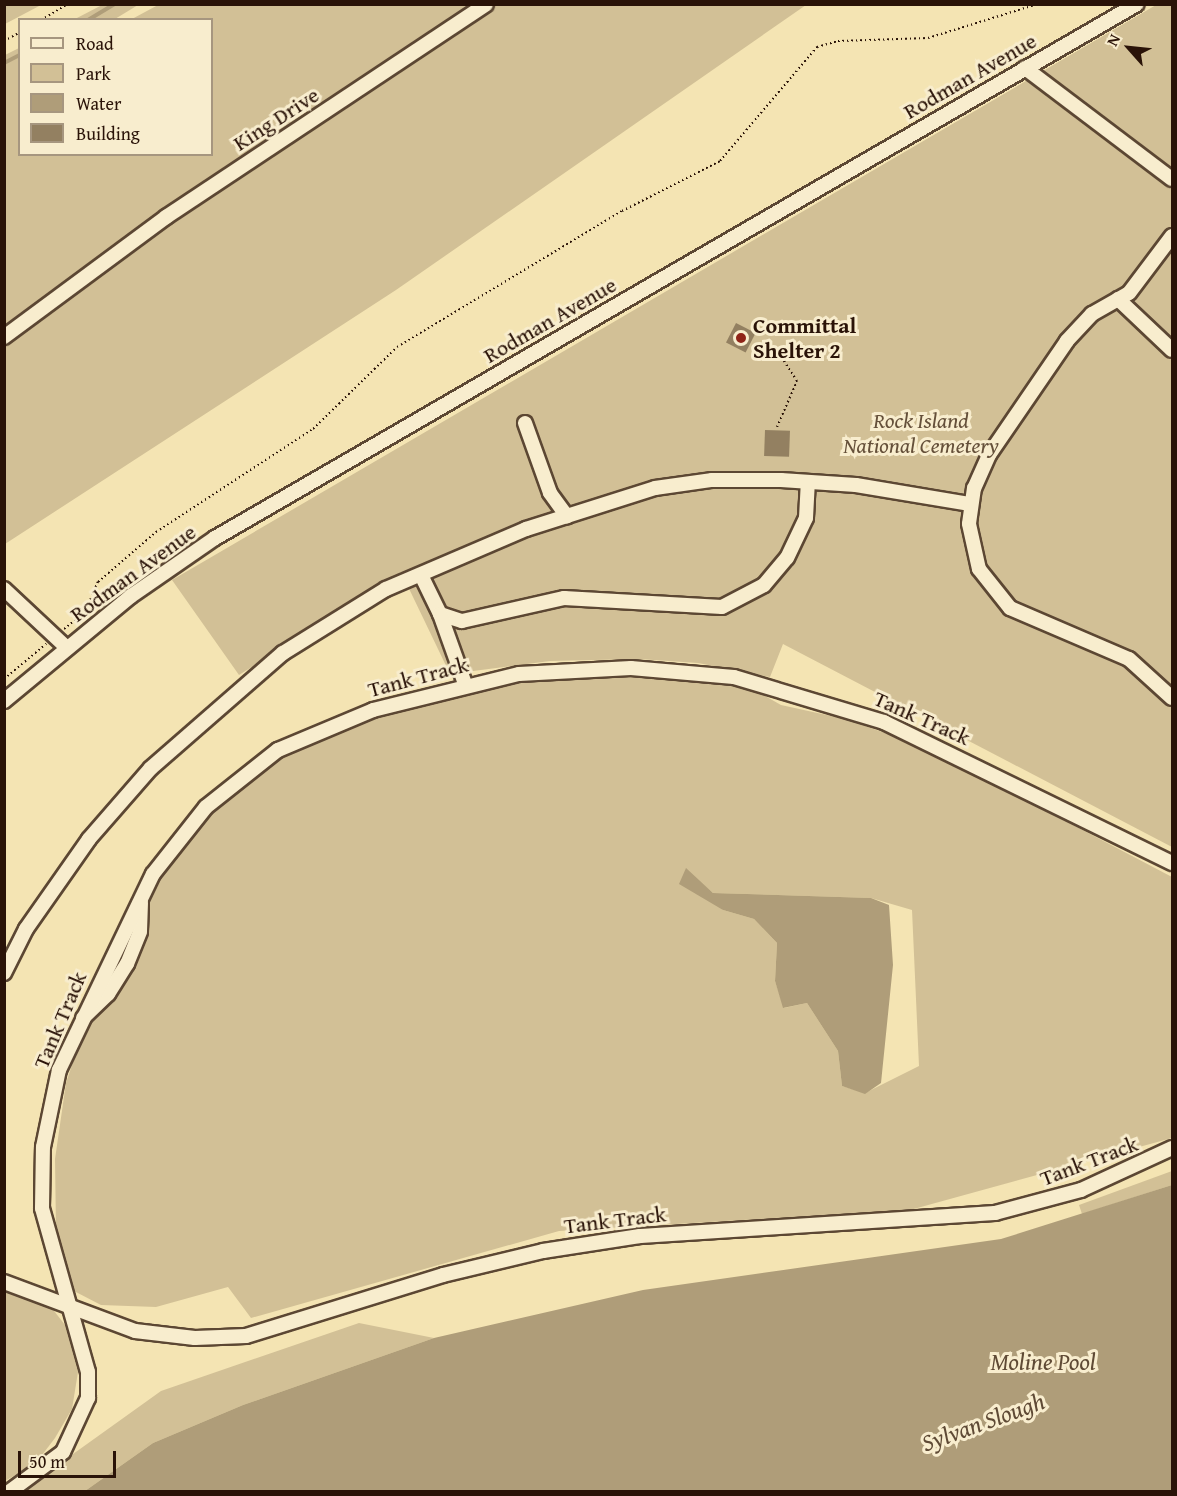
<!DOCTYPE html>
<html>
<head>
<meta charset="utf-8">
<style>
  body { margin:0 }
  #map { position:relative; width:1177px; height:1496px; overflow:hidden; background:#f4e4b3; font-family:"Gentium Book Plus",serif }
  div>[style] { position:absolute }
  .green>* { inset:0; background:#d2c096 }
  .water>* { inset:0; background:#af9d79 }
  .stream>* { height:4px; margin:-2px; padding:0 2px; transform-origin:2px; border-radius:2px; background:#af9d79 }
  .building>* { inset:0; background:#938061; transform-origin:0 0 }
  .path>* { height:2px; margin-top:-1px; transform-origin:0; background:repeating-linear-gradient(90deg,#2a1308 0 1.5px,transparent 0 4.5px) }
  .roads { filter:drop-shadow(2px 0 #5c4733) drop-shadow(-2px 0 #5c4733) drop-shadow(0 2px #5c4733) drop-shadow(0 -2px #5c4733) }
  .minor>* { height:14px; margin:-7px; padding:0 7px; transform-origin:7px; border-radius:7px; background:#f8edce }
  .dots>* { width:16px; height:16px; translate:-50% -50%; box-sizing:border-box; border:3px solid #f8edce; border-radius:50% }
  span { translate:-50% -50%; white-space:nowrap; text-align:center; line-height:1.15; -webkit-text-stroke:6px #f8edce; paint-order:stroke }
  .street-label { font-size:22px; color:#2a1308 }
  .poi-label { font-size:22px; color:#2a1308; font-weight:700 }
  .left { translate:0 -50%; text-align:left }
  .park-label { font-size:22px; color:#65503a; font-style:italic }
  .water-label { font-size:24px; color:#5f4a35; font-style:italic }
  .frame { position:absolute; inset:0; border:6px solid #2a1308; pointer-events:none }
  .legend { position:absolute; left:18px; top:18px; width:195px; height:138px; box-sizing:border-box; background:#f8edce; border:2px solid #a6967f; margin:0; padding:8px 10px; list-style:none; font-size:18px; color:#2a1308 }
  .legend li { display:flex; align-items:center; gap:12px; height:30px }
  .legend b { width:30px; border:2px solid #a6967f }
  .north { position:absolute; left:1099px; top:18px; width:60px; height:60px; -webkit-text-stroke:4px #f8edce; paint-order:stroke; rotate:297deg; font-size:16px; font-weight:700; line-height:24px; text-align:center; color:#2a1308 }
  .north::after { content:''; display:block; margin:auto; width:21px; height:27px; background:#2a1308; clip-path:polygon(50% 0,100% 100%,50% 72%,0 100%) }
  .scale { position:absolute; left:18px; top:1451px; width:98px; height:27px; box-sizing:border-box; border:3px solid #2a1308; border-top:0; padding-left:8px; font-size:18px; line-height:21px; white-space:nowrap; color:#2a1308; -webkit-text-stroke:4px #f8edce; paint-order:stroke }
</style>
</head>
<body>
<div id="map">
  <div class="green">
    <div style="clip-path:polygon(5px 4px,41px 4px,41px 5px,5px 24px)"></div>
    <div style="clip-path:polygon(104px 4px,138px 4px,138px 5px,115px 19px,75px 19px)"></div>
    <div style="clip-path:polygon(158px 5px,806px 5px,396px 290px,5px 544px,5px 55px,19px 48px,20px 154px,212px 154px,212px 20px,132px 19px)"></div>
    <div style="clip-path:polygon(1156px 5px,1172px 5px,1172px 847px,783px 644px,770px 677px,698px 663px,639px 659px,550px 661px,450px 674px,401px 572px,239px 675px,172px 580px)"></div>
    <div style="clip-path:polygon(evenodd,645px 674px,749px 687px,781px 705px,845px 719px,925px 747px,1172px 877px,1172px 1138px,910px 1210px,559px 1231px,251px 1318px,228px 1287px,156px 1307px,101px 1305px,72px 1290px,56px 1230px,55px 1159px,66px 1083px,82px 1035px,142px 950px,150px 900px,164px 872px,213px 811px,281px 758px,319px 738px,436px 698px,504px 682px,645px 674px,685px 869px,713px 893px,871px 898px,912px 910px,919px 1066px,865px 1093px,842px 1086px,838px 1051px,807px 1003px,784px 1008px,775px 981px,777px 943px,754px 919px,723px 910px,685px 869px)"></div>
    <div style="clip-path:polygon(1172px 1171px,1172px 1185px,1082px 1214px,1079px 1205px)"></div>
    <div style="clip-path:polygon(4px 1289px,51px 1307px,65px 1325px,78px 1372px,72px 1409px,55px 1438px,36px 1463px,5px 1481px)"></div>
    <div style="clip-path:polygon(359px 1323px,434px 1338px,243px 1405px,153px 1443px,85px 1491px,20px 1492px,161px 1391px)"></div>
  </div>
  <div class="water">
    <div style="clip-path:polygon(686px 868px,713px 893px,871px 898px,889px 905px,893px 965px,881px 1083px,865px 1094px,842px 1086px,838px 1051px,807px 1003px,783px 1008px,775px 981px,777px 943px,754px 919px,723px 910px,679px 884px)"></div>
    <div style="clip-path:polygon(1172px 1185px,1172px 1491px,85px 1491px,153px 1443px,243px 1405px,434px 1338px,643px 1290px,1001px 1239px)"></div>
  </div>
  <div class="stream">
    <div style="left:88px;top:20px;width:31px;rotate:-31deg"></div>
    <div style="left:4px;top:63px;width:18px;rotate:-27deg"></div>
  </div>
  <div class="building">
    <div style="left:736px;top:323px;width:22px;height:22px;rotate:27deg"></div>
    <div style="left:765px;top:430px;width:25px;height:26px;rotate:2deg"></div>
  </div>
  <div class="path">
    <div style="left:41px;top:20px;width:31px;rotate:-31deg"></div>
    <div style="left:4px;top:41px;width:18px;rotate:-29deg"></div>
    <div style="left:777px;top:427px;width:50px;rotate:-66.5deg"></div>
    <div style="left:797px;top:381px;width:30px;rotate:-123deg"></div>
    <div style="left:64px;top:629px;width:27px;rotate:-39deg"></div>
    <div style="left:85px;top:612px;width:33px;rotate:-67deg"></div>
    <div style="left:98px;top:582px;width:77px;rotate:-40.8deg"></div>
    <div style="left:156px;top:532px;width:188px;rotate:-33.3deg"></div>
    <div style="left:313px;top:429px;width:117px;rotate:-44.3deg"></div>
    <div style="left:397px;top:347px;width:263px;rotate:-31.2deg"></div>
    <div style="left:622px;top:211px;width:110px;rotate:-27deg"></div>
    <div style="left:720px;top:161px;width:150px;rotate:-49.6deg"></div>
    <div style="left:817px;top:47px;width:22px;rotate:-16deg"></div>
    <div style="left:838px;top:41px;width:90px;rotate:-1.9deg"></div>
    <div style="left:928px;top:38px;width:115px;rotate:-17.2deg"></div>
    <div style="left:4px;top:679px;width:55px;rotate:-39.8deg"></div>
  </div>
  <div class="roads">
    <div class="minor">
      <div style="left:1025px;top:68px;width:184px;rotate:37.1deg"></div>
      <div style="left:1172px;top:236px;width:71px;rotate:127deg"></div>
      <div style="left:1129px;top:293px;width:43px;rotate:150.4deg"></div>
      <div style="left:1092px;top:314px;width:37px;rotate:133deg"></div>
      <div style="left:1067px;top:341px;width:138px;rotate:124.4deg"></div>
      <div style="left:989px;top:455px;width:36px;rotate:114deg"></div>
      <div style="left:974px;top:488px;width:36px;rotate:98deg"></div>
      <div style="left:969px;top:524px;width:46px;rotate:77.5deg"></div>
      <div style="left:979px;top:569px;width:50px;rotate:51.5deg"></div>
      <div style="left:1010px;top:608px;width:129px;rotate:23.2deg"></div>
      <div style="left:1129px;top:659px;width:58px;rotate:42.2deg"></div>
      <div style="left:1118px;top:299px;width:74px;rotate:43.4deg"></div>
      <div style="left:4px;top:337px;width:202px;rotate:-36.5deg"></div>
      <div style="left:166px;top:217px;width:384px;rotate:-33.6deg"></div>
      <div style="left:525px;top:423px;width:74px;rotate:70.3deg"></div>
      <div style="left:550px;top:493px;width:29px;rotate:54deg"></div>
      <div style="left:421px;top:575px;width:43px;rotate:64deg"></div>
      <div style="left:440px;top:614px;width:23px;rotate:18deg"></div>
      <div style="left:462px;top:621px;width:105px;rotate:-12.7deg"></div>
      <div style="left:564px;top:598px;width:158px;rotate:3.3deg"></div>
      <div style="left:722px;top:607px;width:47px;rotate:-27.6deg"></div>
      <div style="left:764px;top:585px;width:35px;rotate:-50deg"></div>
      <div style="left:787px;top:558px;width:44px;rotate:-64.6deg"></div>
      <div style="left:806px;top:518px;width:36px;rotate:-87deg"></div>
      <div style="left:4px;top:589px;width:86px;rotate:43.1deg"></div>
      <div style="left:440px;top:614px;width:74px;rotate:70.3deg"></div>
      <div style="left:4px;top:701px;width:165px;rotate:-39.6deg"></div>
      <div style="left:131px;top:596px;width:102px;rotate:-34.6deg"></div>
      <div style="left:215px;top:538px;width:1065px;rotate:-30.08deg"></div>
      <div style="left:4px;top:973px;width:49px;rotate:-63.4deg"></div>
      <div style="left:26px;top:929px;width:110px;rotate:-55deg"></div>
      <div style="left:89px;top:839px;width:94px;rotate:-48.9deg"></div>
      <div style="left:151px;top:768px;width:175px;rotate:-41.1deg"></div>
      <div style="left:283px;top:653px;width:121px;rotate:-31.9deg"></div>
      <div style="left:386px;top:589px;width:152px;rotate:-23.2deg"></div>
      <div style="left:526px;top:529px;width:135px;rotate:-17.6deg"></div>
      <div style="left:655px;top:488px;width:58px;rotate:-8deg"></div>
      <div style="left:712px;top:480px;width:69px"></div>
      <div style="left:781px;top:480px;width:75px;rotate:3.8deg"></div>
      <div style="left:856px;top:485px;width:116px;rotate:9.5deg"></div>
      <div style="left:83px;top:1018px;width:35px;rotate:-44deg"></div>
      <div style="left:108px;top:994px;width:36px;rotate:-58deg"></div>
      <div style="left:127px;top:964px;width:35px;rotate:-68deg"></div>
      <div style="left:140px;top:931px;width:28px;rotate:-88deg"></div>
      <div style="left:4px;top:1282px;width:140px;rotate:20.5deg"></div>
      <div style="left:135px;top:1331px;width:60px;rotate:6.7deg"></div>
      <div style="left:195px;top:1338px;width:51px;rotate:-2.2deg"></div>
      <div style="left:246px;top:1336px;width:206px;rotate:-17.2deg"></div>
      <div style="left:443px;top:1275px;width:103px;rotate:-13.5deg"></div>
      <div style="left:543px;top:1251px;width:98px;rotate:-8.8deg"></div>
      <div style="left:640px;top:1236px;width:356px;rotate:-3.7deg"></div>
      <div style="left:995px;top:1213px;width:89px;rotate:-15deg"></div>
      <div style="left:1081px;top:1190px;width:100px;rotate:-24.8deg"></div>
      <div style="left:9px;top:1492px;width:67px;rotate:-36.5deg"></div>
      <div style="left:63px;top:1452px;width:60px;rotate:-65.2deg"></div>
      <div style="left:88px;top:1398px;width:26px;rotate:-90deg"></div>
      <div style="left:88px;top:1372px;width:170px;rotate:-105.7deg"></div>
      <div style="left:42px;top:1208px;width:61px;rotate:-89.1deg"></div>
      <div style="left:43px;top:1147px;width:79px;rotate:-78.3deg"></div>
      <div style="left:59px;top:1070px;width:217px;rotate:-64.4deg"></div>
      <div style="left:153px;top:874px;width:85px;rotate:-51.7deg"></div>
      <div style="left:206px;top:807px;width:92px;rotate:-38.4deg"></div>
      <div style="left:278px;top:750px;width:103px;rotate:-22.8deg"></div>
      <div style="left:373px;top:710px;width:150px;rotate:-13.9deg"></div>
      <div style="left:519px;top:674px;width:112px;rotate:-3.1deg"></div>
      <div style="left:631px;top:668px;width:103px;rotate:5deg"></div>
      <div style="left:734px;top:677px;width:157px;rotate:16.7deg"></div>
      <div style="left:884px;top:722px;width:321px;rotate:26.1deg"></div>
    </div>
  </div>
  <div class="dots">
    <div style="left:741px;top:338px;background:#8f2418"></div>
  </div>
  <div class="street-label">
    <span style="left:970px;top:76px;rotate:-30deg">Rodman Avenue</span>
    <span style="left:276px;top:119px;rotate:-33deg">King Drive</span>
    <span style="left:550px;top:320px;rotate:-30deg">Rodman Avenue</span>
    <span style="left:133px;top:573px;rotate:-36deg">Rodman Avenue</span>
    <span style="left:418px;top:677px;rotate:-15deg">Tank Track</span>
    <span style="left:922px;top:718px;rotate:24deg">Tank Track</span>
    <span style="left:60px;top:1020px;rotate:-67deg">Tank Track</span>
    <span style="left:1089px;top:1161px;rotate:-21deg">Tank Track</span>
    <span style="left:615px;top:1220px;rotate:-7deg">Tank Track</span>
  </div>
  <div class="poi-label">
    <span class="left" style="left:753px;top:338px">Committal<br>Shelter 2</span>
  </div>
  <div class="park-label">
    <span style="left:921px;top:433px">Rock Island<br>National Cemetery</span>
  </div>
  <div class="water-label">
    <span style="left:1043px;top:1362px">Moline Pool</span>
    <span style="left:983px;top:1422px;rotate:-20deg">Sylvan Slough</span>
  </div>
  <div class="frame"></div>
  <ul class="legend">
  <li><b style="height:8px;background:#f8edce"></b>Road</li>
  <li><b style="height:16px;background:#d2c096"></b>Park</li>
  <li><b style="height:16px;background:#af9d79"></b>Water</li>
  <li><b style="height:16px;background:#938061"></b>Building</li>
  </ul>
  <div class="north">N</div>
  <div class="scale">50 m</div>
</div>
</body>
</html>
